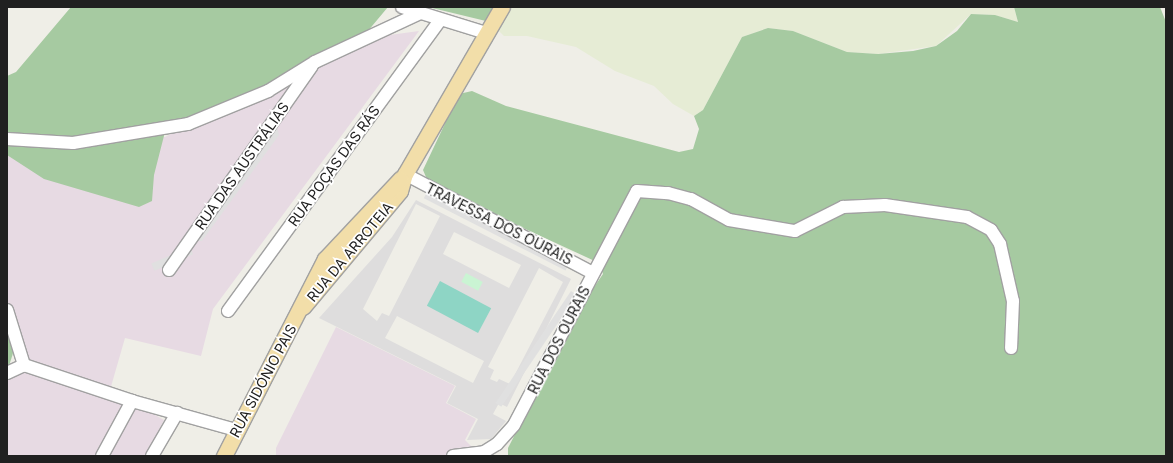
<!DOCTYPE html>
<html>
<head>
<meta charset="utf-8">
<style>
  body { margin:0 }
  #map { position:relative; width:1173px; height:463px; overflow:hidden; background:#efeee7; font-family:Inter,sans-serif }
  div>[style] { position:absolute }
  .residential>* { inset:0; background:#dedddd }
  .industrial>* { inset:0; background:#e7dae3 }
  .farmland>* { inset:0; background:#e6ecd5 }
  .forest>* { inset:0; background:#a6caa1 }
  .park>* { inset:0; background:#caf4d3; transform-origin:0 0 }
  .pitch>* { inset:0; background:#8ed5c5; transform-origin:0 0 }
  .parking>* { inset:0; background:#e0e0e0; transform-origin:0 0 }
  .roads { filter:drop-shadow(1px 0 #a1a1a1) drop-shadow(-1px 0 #a1a1a1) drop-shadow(0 1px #a1a1a1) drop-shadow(0 -1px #a1a1a1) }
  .minor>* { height:12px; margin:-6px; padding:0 6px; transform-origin:6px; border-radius:6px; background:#fff }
  .major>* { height:15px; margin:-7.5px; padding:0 7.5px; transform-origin:7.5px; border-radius:7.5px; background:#f2dea9 }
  span { translate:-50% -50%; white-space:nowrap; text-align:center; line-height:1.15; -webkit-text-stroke:3.5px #fff; paint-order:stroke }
  .street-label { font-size:14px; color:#202020 }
  .frame { position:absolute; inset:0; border:8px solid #202020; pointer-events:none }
</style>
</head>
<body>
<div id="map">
  <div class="residential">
    <div style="clip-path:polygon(evenodd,416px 200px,571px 279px,507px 407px,499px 403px,493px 414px,506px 421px,491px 439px,467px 440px,478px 419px,447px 403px,456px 386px,319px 318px,392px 237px,416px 200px,416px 204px,440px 216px,389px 316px,382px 313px,377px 321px,363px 309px,416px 204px,416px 200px,454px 232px,521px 265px,509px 288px,443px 254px,454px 232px,416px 200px,539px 268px,563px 282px,510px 384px,499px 379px,497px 382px,490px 379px,494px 370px,488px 367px,539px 268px,416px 200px,397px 316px,484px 361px,473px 383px,385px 338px,397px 316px)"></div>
  </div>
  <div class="industrial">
    <div style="clip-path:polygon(419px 31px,213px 309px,201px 356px,125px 338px,110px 390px,164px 420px,146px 456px,7px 456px,7px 377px,17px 360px,7px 330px,7px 144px,165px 137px,353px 40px)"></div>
    <div style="clip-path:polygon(336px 327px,455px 386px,446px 403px,476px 419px,465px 440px,481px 456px,276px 456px,276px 448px)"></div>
  </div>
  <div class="farmland">
    <div style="clip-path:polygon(497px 7px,1014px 7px,1018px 22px,995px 15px,971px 14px,936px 46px,878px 54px,847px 52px,793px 31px,768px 28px,742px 37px,703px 110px,694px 116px,673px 104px,654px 86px,615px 71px,576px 47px,527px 36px,504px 36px,490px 22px)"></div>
  </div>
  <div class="forest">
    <div style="clip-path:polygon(71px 7px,388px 7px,362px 38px,288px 78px,166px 128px,154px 175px,152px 201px,139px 207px,44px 179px,7px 155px,7px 76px,16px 72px)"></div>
    <div style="clip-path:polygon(428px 7px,497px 7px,490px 22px)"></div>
    <div style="clip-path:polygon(1014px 7px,1160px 7px,1166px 22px,1166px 456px,508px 456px,508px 448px,579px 309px,603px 274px,599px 263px,439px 189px,426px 177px,423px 170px,459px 94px,472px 91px,506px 106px,679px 152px,693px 149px,699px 129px,694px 116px,703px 110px,742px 37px,768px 28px,793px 31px,847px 52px,878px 54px,913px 51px,936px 46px,957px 31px,971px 14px,995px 15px,1018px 22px)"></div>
    <div style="clip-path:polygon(7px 318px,15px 347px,7px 372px)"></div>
  </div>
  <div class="park">
    <div style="left:466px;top:273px;width:19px;height:10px;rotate:28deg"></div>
  </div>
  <div class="pitch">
    <div style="left:440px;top:281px;width:58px;height:28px;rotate:28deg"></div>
  </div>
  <div class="parking">
    <div style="clip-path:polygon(277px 127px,279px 135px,202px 241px,193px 241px)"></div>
    <div style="left:427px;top:192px;width:159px;height:7px;rotate:27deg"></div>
    <div style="left:190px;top:247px;width:8px;height:42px;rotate:67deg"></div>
    <div style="left:571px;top:291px;width:7px;height:135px;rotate:34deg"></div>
  </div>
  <div class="roads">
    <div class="minor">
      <div style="left:402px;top:7px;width:88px;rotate:17.2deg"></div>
      <div style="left:7px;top:139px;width:66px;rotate:3.5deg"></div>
      <div style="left:73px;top:143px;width:117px;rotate:-9.4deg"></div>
      <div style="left:188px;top:124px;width:87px;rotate:-22.4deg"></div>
      <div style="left:268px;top:91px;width:55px;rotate:-31.7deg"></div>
      <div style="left:315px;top:62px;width:116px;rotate:-25deg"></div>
      <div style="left:405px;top:174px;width:212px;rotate:27.8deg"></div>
      <div style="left:169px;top:270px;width:249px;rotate:-55deg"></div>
      <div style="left:7px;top:310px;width:58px;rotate:72.8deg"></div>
      <div style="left:228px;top:311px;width:360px;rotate:-53.9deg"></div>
      <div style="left:7px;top:373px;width:19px;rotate:-25deg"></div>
      <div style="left:24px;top:365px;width:114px;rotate:18.4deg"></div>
      <div style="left:132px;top:401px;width:108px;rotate:15.6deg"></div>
      <div style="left:102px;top:456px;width:63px;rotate:-61.4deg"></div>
      <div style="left:152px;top:456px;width:50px;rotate:-59.8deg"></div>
      <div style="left:453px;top:456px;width:31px;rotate:-7deg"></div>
      <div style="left:484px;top:452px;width:15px;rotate:-32deg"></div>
      <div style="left:497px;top:444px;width:25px;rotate:-48deg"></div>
      <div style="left:514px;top:425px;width:264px;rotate:-62.3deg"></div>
      <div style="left:637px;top:191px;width:31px;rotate:4deg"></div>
      <div style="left:668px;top:193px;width:24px;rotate:15deg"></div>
      <div style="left:691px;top:199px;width:43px;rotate:28.9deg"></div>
      <div style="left:729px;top:220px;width:67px;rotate:9.5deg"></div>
      <div style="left:795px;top:231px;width:54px;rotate:-26.6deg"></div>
      <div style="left:843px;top:207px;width:42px;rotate:-2.7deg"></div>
      <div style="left:885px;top:205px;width:83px;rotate:8.3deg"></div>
      <div style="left:967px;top:217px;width:27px;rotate:28deg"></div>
      <div style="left:991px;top:230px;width:17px;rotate:57deg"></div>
      <div style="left:1000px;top:244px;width:58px;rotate:77.2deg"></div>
      <div style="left:1013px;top:301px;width:47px;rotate:92.4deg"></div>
    </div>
    <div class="major">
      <div style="left:303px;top:307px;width:151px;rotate:-50.1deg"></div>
      <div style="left:400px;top:191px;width:18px;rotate:-74deg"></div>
      <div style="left:405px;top:174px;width:193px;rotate:-59.9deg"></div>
      <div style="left:224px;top:456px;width:221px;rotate:-62.9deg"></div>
      <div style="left:325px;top:259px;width:110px;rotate:-46.8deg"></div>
    </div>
  </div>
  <div class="street-label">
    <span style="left:242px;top:166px;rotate:-55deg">RUA DAS AUSTRÁLIAS</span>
    <span style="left:334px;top:166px;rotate:-54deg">RUA POÇAS DAS RÁS</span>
    <span style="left:499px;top:224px;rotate:27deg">TRAVESSA DOS OURAIS</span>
    <span style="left:350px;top:252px;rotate:-50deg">RUA DA ARROTEIA</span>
    <span style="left:559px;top:340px;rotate:-63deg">RUA DOS OURAIS</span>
    <span style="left:263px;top:381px;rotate:-62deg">RUA SIDÓNIO PAIS</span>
  </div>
  <div class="frame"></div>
</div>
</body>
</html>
